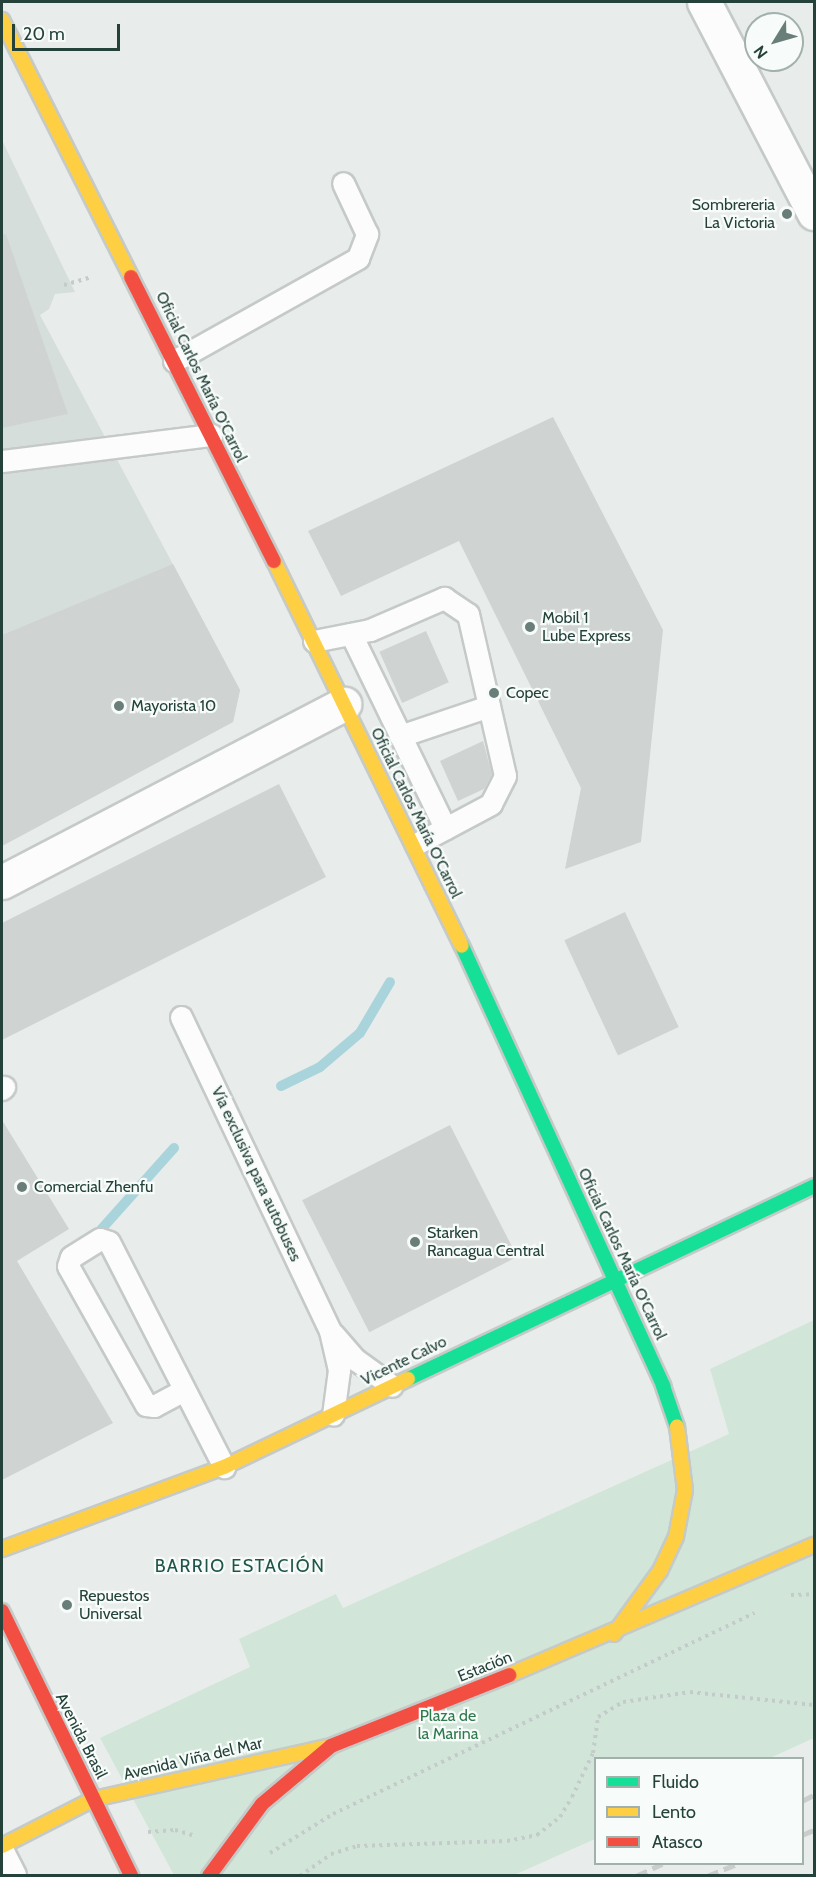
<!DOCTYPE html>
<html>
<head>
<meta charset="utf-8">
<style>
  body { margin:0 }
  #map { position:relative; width:816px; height:1877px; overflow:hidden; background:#e8edeb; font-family:Cabin,sans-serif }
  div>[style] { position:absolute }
  .built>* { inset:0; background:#d6dedb }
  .green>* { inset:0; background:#d1e6d8 }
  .stream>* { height:10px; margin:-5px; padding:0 5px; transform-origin:5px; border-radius:5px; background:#a9d4db }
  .building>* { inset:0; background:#cfd4d2; transform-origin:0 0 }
  .path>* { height:4px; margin-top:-2px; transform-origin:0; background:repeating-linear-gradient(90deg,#c3ccca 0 3px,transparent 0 7.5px) }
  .roads { filter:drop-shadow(2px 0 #c5cac8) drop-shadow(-2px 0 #c5cac8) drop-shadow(0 2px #c5cac8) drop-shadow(0 -2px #c5cac8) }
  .lane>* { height:21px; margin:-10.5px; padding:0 10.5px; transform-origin:10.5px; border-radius:10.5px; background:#fcfcfc }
  .street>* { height:33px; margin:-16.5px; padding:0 16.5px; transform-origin:16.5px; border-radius:16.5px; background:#fcfcfc }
  .fast>* { height:14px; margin:-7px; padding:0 7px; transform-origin:7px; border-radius:7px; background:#16e098 }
  .slow>* { height:14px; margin:-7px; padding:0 7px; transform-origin:7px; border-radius:7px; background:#ffcf43 }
  .jam>* { height:14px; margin:-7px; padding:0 7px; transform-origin:7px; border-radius:7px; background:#f24e42 }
  .rail>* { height:4.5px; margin-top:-2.25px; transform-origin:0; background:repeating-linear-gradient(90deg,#c9cdcc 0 12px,transparent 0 18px) }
  .dots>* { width:16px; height:16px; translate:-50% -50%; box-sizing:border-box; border:3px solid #f7fbf9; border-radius:50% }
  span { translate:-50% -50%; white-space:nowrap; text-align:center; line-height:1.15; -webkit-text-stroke:4.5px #f7fbf9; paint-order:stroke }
  .poi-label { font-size:16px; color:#24423a }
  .right { translate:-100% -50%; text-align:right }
  .left { translate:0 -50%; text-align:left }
  .street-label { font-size:16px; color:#24423a }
  .park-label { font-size:16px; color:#2d7a4b }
  .neighbourhood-label { font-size:18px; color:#1f5548; letter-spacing:1.5px }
  .frame { position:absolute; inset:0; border:3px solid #24423a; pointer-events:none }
  .legend { position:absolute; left:594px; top:1757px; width:210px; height:108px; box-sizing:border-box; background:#f7fbf9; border:2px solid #a3b1ad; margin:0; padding:8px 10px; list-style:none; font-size:18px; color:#24423a }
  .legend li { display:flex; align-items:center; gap:12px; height:30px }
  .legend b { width:30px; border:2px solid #a3b1ad }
  .north { position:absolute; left:744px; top:12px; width:60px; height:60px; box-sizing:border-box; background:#f7fbf9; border:2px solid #a3b1ad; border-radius:50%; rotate:233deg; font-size:16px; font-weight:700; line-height:24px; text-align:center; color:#24423a }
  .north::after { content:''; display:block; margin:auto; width:21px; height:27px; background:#697e78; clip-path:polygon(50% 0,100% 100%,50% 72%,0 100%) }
  .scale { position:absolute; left:12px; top:24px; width:108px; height:27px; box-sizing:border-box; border:3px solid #24423a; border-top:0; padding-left:8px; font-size:18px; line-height:21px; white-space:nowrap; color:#24423a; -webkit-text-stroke:4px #f7fbf9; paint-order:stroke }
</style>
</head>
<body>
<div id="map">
  <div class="built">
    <div style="clip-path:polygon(2px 140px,75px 292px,55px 294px,49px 309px,40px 315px,240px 690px,233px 722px,2px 846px)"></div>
  </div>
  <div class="green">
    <div style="clip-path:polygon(814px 1320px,814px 1738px,770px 1758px,596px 1758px,595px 1839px,512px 1876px,174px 1875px,100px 1738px,250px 1667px,239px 1639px,336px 1594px,343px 1608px,729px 1434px,710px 1369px)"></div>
  </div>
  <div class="stream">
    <div style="left:281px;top:1086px;width:43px;rotate:-26deg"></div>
    <div style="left:320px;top:1067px;width:52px;rotate:-40.4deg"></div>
    <div style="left:360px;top:1033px;width:59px;rotate:-59.5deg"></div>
    <div style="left:98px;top:1233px;width:114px;rotate:-48.2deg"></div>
  </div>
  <div class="building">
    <div style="clip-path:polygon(6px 234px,68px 414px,2px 428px,2px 235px)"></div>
    <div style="clip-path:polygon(553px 417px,663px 630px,641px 842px,565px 869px,581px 788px,459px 541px,341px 596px,308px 531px)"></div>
    <div style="clip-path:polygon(173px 564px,240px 690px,233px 722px,2px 846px,2px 635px)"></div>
    <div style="left:426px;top:631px;width:56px;height:51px;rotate:66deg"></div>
    <div style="clip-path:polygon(483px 741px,492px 774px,484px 789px,458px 801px,440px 761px)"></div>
    <div style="clip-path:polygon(279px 784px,326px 877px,2px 1040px,2px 923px)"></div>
    <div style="left:625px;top:912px;width:127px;height:67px;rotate:65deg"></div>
    <div style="clip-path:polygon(2px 1120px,69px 1229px,17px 1261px,113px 1423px,2px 1480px)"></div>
    <div style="left:450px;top:1125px;width:148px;height:166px;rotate:63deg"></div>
  </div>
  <div class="path">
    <div style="left:64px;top:285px;width:29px;rotate:-16deg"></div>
    <div style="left:791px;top:1595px;width:23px;rotate:-2deg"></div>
    <div style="left:148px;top:1832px;width:27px;rotate:-4deg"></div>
    <div style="left:175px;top:1830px;width:19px;rotate:16deg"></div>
    <div style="left:270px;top:1853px;width:74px;rotate:-31.8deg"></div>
    <div style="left:333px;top:1814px;width:467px;rotate:-25.5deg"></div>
    <div style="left:300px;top:1876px;width:38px;rotate:-35deg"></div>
    <div style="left:331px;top:1854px;width:27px;rotate:-17deg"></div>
    <div style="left:357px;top:1846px;width:150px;rotate:-1.9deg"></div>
    <div style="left:507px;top:1841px;width:31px;rotate:-11deg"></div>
    <div style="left:537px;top:1835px;width:29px;rotate:-38deg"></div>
    <div style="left:560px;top:1817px;width:23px;rotate:-59deg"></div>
    <div style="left:572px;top:1797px;width:49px;rotate:-64.5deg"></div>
    <div style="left:593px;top:1753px;width:36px;rotate:-82deg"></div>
    <div style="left:598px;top:1717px;width:29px;rotate:-31deg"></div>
    <div style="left:623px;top:1702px;width:68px;rotate:-8.5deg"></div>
    <div style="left:690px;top:1692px;width:125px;rotate:6deg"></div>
  </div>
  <div class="roads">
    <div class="lane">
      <div style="left:174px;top:361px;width:211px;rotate:-29.2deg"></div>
      <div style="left:358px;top:258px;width:26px;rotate:-69deg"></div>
      <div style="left:367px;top:234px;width:56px;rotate:-115.2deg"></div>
      <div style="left:2px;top:461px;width:211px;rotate:-7.1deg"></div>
      <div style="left:351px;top:634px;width:216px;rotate:64.1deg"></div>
      <div style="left:314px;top:641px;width:57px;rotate:-11.1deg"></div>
      <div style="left:370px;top:630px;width:81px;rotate:-23.4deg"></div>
      <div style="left:444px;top:598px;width:29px;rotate:34deg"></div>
      <div style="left:468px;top:614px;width:166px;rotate:77.1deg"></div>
      <div style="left:505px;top:776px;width:31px;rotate:117deg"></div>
      <div style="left:491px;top:804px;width:85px;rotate:151.9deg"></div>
      <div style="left:400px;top:736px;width:94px;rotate:-18.6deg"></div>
      <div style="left:181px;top:1017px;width:348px;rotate:64.6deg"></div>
      <div style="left:330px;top:1331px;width:40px;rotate:77deg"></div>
      <div style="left:339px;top:1370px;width:45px;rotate:97.6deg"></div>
      <div style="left:2px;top:1089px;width:3px;rotate:-45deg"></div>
      <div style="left:333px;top:1334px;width:35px;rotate:49deg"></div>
      <div style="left:356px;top:1360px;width:44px;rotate:35.8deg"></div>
      <div style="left:184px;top:1390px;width:34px;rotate:152deg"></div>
      <div style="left:154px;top:1406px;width:8px;rotate:-173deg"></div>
      <div style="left:146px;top:1405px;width:159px;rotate:-119.3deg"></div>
      <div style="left:68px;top:1266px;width:9px;rotate:-72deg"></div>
      <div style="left:71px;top:1257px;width:34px;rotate:-32deg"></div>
      <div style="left:100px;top:1239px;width:9px;rotate:18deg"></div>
      <div style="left:109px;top:1242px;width:253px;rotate:62.9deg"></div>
      <div style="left:2px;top:1849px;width:29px;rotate:63deg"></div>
    </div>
    <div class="street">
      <div style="left:704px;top:2px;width:238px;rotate:62.5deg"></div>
      <div style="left:2px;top:882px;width:386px;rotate:-27.5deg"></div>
    </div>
    <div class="fast">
      <div style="left:462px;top:946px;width:484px;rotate:65.4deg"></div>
      <div style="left:663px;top:1386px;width:43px;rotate:71.1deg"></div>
      <div style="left:408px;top:1379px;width:450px;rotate:-25.4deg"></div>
    </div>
    <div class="slow">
      <div style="left:2px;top:20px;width:288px;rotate:63.3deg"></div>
      <div style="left:274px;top:561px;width:428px;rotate:64deg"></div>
      <div style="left:2px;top:1549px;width:237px;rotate:-20.3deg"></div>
      <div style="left:224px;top:1467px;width:204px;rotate:-25.6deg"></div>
      <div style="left:614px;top:1634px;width:78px;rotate:-53.9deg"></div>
      <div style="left:660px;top:1571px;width:38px;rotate:-65deg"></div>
      <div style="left:676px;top:1537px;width:48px;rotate:-79.2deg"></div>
      <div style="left:685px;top:1490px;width:64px;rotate:-97.2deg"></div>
      <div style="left:509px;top:1675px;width:332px;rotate:-23.1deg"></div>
      <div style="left:2px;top:1846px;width:103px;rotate:-27.1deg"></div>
      <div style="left:94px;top:1799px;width:238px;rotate:-12.6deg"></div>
    </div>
    <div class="jam">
      <div style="left:131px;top:277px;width:318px;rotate:63.3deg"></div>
      <div style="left:2px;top:1611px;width:295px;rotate:64deg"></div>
      <div style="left:209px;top:1876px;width:89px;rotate:-53.6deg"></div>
      <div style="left:262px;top:1804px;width:90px;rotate:-40deg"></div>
      <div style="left:331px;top:1746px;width:192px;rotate:-21.7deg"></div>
    </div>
  </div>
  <div class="rail">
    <div style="left:802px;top:1801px;width:13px;rotate:-27deg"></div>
    <div style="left:802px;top:1835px;width:13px;rotate:-23deg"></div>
    <div style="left:636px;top:1876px;width:29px;rotate:-25deg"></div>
    <div style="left:707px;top:1876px;width:31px;rotate:-22deg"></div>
  </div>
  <div class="dots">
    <div style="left:787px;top:214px;background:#697e78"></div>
    <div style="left:530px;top:627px;background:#697e78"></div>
    <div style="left:494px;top:693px;background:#697e78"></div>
    <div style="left:119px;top:706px;background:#697e78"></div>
    <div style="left:22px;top:1187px;background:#697e78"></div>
    <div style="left:415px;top:1242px;background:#697e78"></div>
    <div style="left:67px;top:1605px;background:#697e78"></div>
  </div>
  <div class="poi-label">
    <span class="right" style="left:775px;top:214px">Sombrereria<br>La Victoria</span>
    <span class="left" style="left:542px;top:627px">Mobil 1<br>Lube Express</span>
    <span class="left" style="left:506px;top:693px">Copec</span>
    <span class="left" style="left:131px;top:706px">Mayorista 10</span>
    <span class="left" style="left:34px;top:1187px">Comercial Zhenfu</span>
    <span class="left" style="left:427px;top:1242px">Starken<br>Rancagua Central</span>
    <span class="left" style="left:79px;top:1605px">Repuestos<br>Universal</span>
  </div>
  <div class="street-label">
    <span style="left:201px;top:377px;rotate:64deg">Oficial Carlos María O'Carrol</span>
    <span style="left:416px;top:813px;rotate:64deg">Oficial Carlos María O'Carrol</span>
    <span style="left:256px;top:1174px;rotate:65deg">Vía exclusiva para autobuses</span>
    <span style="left:622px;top:1254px;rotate:65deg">Oficial Carlos María O'Carrol</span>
    <span style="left:404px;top:1361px;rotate:-26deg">Vicente Calvo</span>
    <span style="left:485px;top:1667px;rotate:-22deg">Estación</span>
    <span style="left:81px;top:1736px;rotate:63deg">Avenida Brasil</span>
    <span style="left:193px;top:1759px;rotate:-13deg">Avenida Viña del Mar</span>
  </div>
  <div class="park-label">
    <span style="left:448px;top:1725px">Plaza de<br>la Marina</span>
  </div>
  <div class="neighbourhood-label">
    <span style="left:240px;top:1566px">BARRIO ESTACIÓN</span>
  </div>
  <div class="frame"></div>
  <ul class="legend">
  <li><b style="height:8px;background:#16e098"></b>Fluido</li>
  <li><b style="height:8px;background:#ffcf43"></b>Lento</li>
  <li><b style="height:8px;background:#f24e42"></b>Atasco</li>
  </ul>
  <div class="north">N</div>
  <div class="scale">20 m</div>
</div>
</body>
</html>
